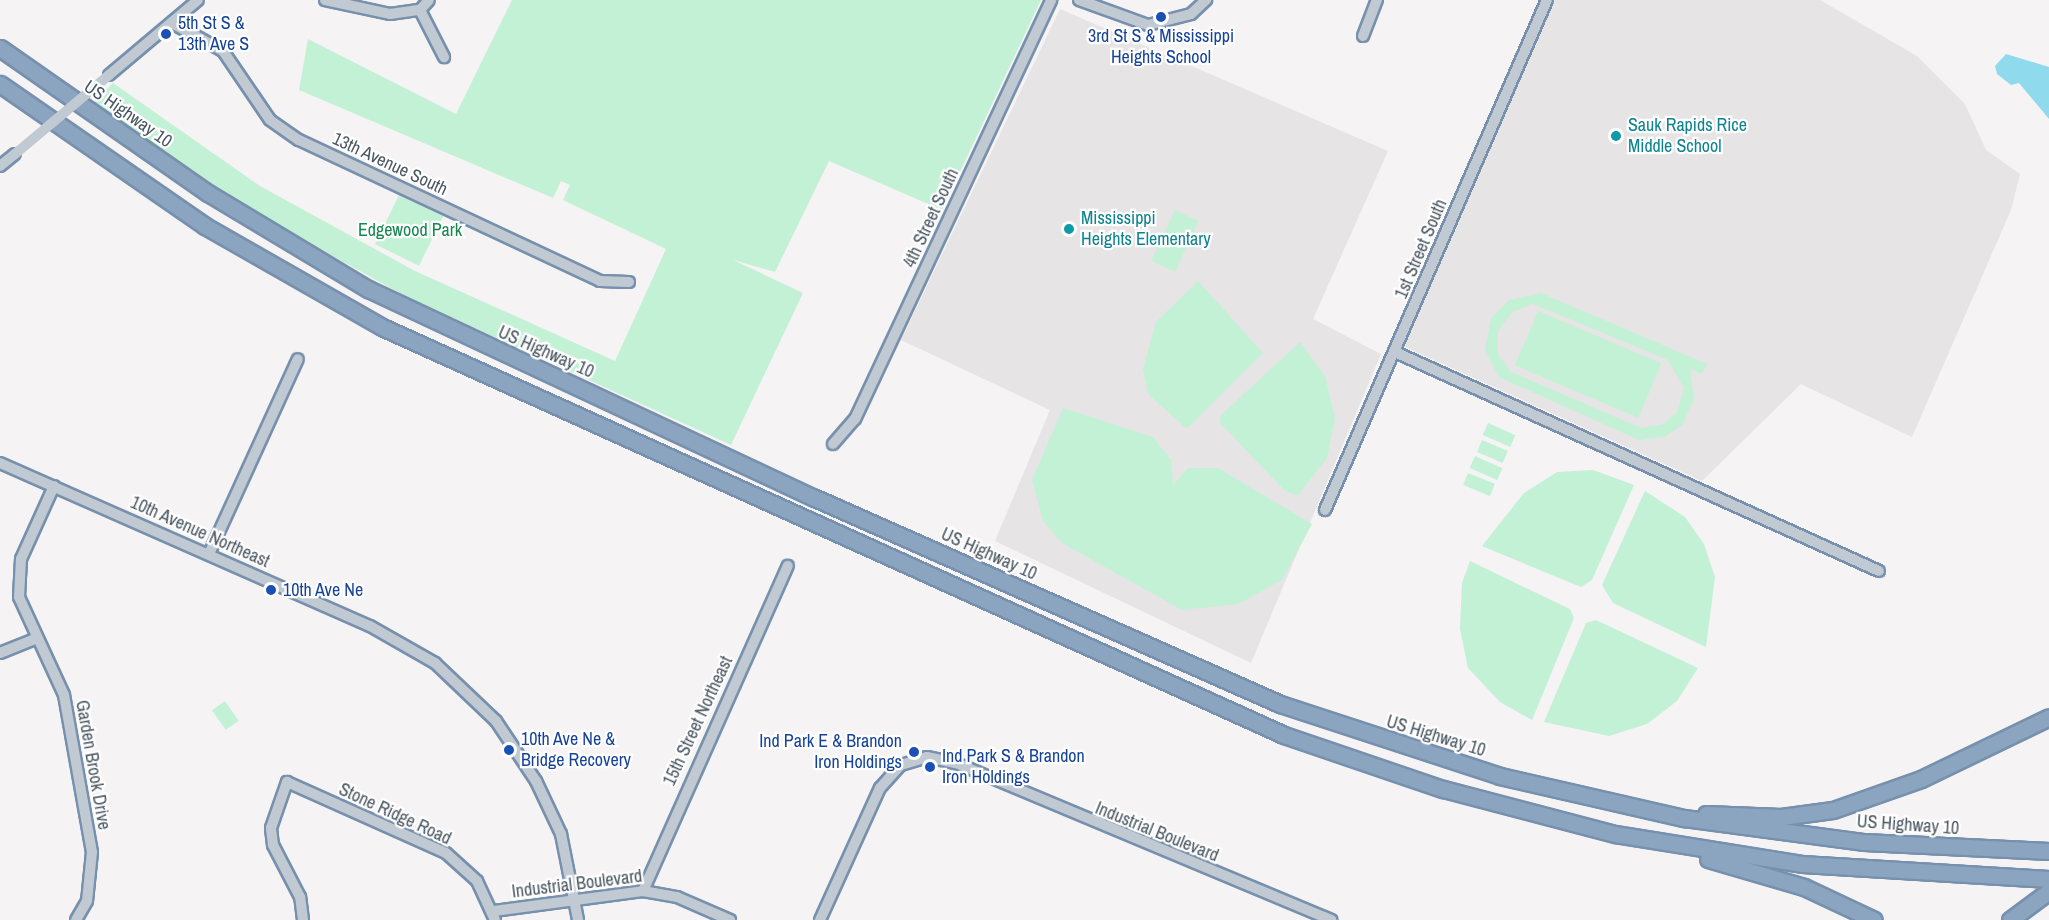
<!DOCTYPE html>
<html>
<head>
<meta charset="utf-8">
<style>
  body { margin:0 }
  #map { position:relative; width:2049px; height:920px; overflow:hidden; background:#f5f3f3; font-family:"Archivo Narrow",sans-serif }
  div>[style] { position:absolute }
  .education>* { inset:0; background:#e6e4e5 }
  .green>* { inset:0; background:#c3f1d5; transform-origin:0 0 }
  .water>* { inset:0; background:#90daee }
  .roads { filter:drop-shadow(2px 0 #7690ad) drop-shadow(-2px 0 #7690ad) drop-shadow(0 2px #7690ad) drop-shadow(0 -2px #7690ad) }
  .minor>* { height:10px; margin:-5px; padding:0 5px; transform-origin:5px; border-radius:5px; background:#c1cad2 }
  .highway>* { height:15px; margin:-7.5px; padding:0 7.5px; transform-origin:7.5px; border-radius:7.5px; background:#8ba5c1 }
  .minor-bridge>* { height:10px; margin:-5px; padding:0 5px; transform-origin:5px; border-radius:5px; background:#c1cad2 }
  .dots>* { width:16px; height:16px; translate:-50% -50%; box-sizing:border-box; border:3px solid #fff; border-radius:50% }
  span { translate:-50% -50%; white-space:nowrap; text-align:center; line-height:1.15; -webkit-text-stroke:4.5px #fff; paint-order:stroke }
  .transit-label { font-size:18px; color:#164399 }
  .left { translate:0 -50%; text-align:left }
  .right { translate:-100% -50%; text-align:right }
  .street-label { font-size:18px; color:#4a5661 }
  .culture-label { font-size:18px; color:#0d838f }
  .park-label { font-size:18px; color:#17864f }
</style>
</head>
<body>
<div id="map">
  <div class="education">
    <div style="clip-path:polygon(1555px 0,1820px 0,1917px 56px,1965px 104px,1986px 150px,2020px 174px,2011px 210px,1912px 437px,1801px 384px,1702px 481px,1403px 346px)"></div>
    <div style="clip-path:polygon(1060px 9px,1388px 151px,1313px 319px,1381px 354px,1251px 663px,995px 541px,1050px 410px,901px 340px)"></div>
  </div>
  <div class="green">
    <div style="clip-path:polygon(512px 0,1041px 0,942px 210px,829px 161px,775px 272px,733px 260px,803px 293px,731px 445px,405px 296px,244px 207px,94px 102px,113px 83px,260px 186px,415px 271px,615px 361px,666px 249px,563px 200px,570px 185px,561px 181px,553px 198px,299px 90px,308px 39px,456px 114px)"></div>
    <div style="left:400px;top:193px;width:49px;height:57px;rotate:26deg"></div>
    <div style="left:1175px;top:210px;width:26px;height:56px;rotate:25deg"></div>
    <div style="clip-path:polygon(1198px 281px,1263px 353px,1187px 429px,1148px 394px,1143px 369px,1156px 322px)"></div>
    <div style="clip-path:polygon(evenodd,1541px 293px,1707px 364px,1702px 374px,1690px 369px,1694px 399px,1682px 425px,1664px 437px,1639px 440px,1499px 377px,1485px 350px,1491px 318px,1509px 300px,1541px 293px,1533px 304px,1668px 360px,1684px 388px,1677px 412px,1664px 424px,1641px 428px,1511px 372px,1498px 354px,1498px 331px,1512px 312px,1533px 304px)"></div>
    <div style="left:1538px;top:311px;width:134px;height:59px;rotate:23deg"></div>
    <div style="clip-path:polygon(1300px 342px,1325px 376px,1335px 418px,1327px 458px,1298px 495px,1286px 492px,1220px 423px,1220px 416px)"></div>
    <div style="clip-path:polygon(1063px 408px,1153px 437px,1171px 460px,1173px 485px,1188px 468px,1218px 468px,1312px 524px,1282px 580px,1238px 604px,1182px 610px,1062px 543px,1043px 521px,1032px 480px)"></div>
    <div style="left:1488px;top:423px;width:30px;height:13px;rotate:24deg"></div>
    <div style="left:1482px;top:440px;width:28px;height:13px;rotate:23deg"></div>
    <div style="left:1475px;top:456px;width:30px;height:13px;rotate:24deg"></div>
    <div style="clip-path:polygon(1593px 470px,1634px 485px,1592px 580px,1581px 587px,1482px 546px,1524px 493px,1557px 472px)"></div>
    <div style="left:1468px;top:473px;width:29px;height:13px;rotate:22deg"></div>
    <div style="clip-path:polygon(1645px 491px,1685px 517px,1704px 544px,1715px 577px,1706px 647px,1613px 603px,1602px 585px)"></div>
    <div style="clip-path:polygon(1470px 561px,1570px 609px,1574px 618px,1532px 720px,1500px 702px,1468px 668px,1460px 629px,1462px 583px)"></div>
    <div style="clip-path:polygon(1596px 620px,1698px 668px,1677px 701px,1647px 724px,1609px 736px,1544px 722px,1586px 623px)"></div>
    <div style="left:225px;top:701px;width:24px;height:16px;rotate:55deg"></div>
  </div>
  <div class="water">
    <div style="clip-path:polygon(2006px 54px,2049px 67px,2049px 119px,2019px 83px,2011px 85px,1997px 74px,1995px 66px)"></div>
  </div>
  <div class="roads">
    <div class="minor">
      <div style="left:325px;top:0;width:66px;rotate:12.2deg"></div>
      <div style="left:390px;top:14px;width:30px;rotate:-8deg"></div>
      <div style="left:420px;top:10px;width:13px;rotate:-48deg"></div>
      <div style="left:1079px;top:0;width:73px;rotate:19.9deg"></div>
      <div style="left:1148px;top:25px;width:44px;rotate:-14.3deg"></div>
      <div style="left:1191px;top:14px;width:21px;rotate:-43deg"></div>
      <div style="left:420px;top:10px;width:53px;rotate:62.9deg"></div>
      <div style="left:172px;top:23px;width:58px;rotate:28.8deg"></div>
      <div style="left:223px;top:51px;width:83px;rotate:55.7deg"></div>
      <div style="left:270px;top:120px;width:35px;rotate:35deg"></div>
      <div style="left:299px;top:140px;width:332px;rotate:25.1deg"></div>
      <div style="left:600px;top:281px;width:29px;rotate:2deg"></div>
      <div style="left:1363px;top:36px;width:39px;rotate:-69deg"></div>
      <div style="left:109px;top:75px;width:116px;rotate:-40.1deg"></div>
      <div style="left:0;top:166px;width:19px;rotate:-39deg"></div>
      <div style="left:1395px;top:352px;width:531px;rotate:24.35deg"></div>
      <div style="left:833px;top:444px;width:33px;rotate:-49deg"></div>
      <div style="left:855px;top:419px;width:463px;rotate:-64.9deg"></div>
      <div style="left:0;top:463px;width:404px;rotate:23.8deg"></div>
      <div style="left:370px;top:626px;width:75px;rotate:29.6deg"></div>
      <div style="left:435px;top:663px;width:84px;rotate:43.6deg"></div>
      <div style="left:496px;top:721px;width:72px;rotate:56.3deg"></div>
      <div style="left:536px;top:781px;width:59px;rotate:64.7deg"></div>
      <div style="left:561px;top:834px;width:88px;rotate:78.8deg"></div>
      <div style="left:54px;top:486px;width:80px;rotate:114.3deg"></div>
      <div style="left:21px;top:559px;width:38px;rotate:93deg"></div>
      <div style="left:19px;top:597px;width:108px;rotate:65.3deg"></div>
      <div style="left:64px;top:695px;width:159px;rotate:79.9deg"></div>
      <div style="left:92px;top:852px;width:49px;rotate:95.8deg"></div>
      <div style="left:87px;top:901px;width:22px;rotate:120deg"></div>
      <div style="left:1325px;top:510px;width:556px;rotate:-66.48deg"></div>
      <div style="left:209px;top:554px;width:214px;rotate:-65.5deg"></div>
      <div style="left:0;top:653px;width:38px;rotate:-22deg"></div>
      <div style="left:643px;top:891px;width:356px;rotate:-66deg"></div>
      <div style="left:494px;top:911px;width:150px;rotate:-7.6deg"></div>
      <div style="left:643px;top:891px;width:35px;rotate:10deg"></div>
      <div style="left:677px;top:897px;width:58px;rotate:23.5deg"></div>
      <div style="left:303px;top:920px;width:23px;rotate:-97deg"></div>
      <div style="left:300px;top:897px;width:59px;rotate:-117.4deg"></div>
      <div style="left:273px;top:845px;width:17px;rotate:-97deg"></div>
      <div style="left:271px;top:828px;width:49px;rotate:-70.8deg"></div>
      <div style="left:287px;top:782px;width:174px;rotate:24.1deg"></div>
      <div style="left:446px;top:853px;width:42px;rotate:42.1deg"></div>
      <div style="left:477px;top:881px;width:43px;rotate:65.2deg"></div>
      <div style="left:820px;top:920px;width:145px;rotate:-65.6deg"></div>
      <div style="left:880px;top:788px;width:31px;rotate:-48deg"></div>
      <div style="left:901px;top:765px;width:27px;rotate:-17deg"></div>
      <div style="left:927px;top:757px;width:30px;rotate:12deg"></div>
      <div style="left:956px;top:763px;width:407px;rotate:22.7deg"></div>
    </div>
    <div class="highway">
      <div style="left:0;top:48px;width:254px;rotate:34.9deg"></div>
      <div style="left:208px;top:193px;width:187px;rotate:31deg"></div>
      <div style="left:368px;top:289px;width:493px;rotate:25.1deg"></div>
      <div style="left:815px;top:498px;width:509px;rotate:23.89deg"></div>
      <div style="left:1280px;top:704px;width:231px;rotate:18.1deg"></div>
      <div style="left:1500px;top:776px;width:189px;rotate:12.9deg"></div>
      <div style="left:1684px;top:818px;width:182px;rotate:7.6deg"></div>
      <div style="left:1864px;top:842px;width:185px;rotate:2.8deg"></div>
      <div style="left:0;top:84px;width:249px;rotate:34.7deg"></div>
      <div style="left:205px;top:226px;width:204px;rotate:29.7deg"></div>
      <div style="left:382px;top:327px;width:990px;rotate:24.34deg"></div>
      <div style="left:1284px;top:735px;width:168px;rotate:18.8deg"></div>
      <div style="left:1443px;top:789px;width:178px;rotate:14.7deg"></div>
      <div style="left:1615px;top:834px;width:189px;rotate:9.1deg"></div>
      <div style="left:1802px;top:864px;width:247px;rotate:3.5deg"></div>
      <div style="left:1706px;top:814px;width:75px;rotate:2.3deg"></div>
      <div style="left:1781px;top:817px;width:52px;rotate:-7.7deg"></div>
      <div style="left:1833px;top:810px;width:93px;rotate:-19.4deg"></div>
      <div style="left:1921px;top:779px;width:142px;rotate:-25.8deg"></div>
      <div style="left:1708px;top:859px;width:100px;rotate:16.3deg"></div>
      <div style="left:1804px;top:887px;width:77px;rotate:25.2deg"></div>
      <div style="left:2010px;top:920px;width:49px;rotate:-36.6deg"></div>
    </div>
  </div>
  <div class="minor-bridge">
    <div style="left:15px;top:154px;width:123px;rotate:-40deg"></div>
  </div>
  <div class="dots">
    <div style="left:1161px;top:17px;background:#1a4fb4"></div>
    <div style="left:166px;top:34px;background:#1a4fb4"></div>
    <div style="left:1616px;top:136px;background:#0f9aa8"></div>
    <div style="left:1069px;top:229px;background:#0f9aa8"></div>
    <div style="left:271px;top:590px;background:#1a4fb4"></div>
    <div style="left:509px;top:750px;background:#1a4fb4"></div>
    <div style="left:914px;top:752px;background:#1a4fb4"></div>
    <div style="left:930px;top:767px;background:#1a4fb4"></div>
  </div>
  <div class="transit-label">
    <span class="left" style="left:178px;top:34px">5th St S &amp;<br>13th Ave S</span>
    <span style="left:1161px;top:47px">3rd St S &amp; Mississippi<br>Heights School</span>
    <span class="left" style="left:283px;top:590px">10th Ave Ne</span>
    <span class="left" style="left:521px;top:750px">10th Ave Ne &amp;<br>Bridge Recovery</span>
    <span class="right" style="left:902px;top:752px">Ind Park E &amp; Brandon<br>Iron Holdings</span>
    <span class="left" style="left:942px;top:767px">Ind Park S &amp; Brandon<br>Iron Holdings</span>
  </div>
  <div class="street-label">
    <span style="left:128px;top:114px;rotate:35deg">US Highway 10</span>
    <span style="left:390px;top:164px;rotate:25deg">13th Avenue South</span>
    <span style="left:931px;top:218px;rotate:-65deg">4th Street South</span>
    <span style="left:1421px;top:249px;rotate:-67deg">1st Street South</span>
    <span style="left:546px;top:352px;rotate:24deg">US Highway 10</span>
    <span style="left:200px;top:532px;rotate:24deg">10th Avenue Northeast</span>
    <span style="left:989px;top:554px;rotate:24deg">US Highway 10</span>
    <span style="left:698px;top:721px;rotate:-65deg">15th Street Northeast</span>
    <span style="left:1436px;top:736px;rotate:17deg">US Highway 10</span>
    <span style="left:93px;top:765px;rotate:80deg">Garden Brook Drive</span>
    <span style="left:395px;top:814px;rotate:25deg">Stone Ridge Road</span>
    <span style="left:1908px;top:825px;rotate:4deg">US Highway 10</span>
    <span style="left:1157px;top:832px;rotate:22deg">Industrial Boulevard</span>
    <span style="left:577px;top:884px;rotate:-7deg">Industrial Boulevard</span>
  </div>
  <div class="culture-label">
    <span class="left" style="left:1628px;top:136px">Sauk Rapids Rice<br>Middle School</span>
    <span class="left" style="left:1081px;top:229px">Mississippi<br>Heights Elementary</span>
  </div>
  <div class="park-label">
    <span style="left:410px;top:230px">Edgewood Park</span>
  </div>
</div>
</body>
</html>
